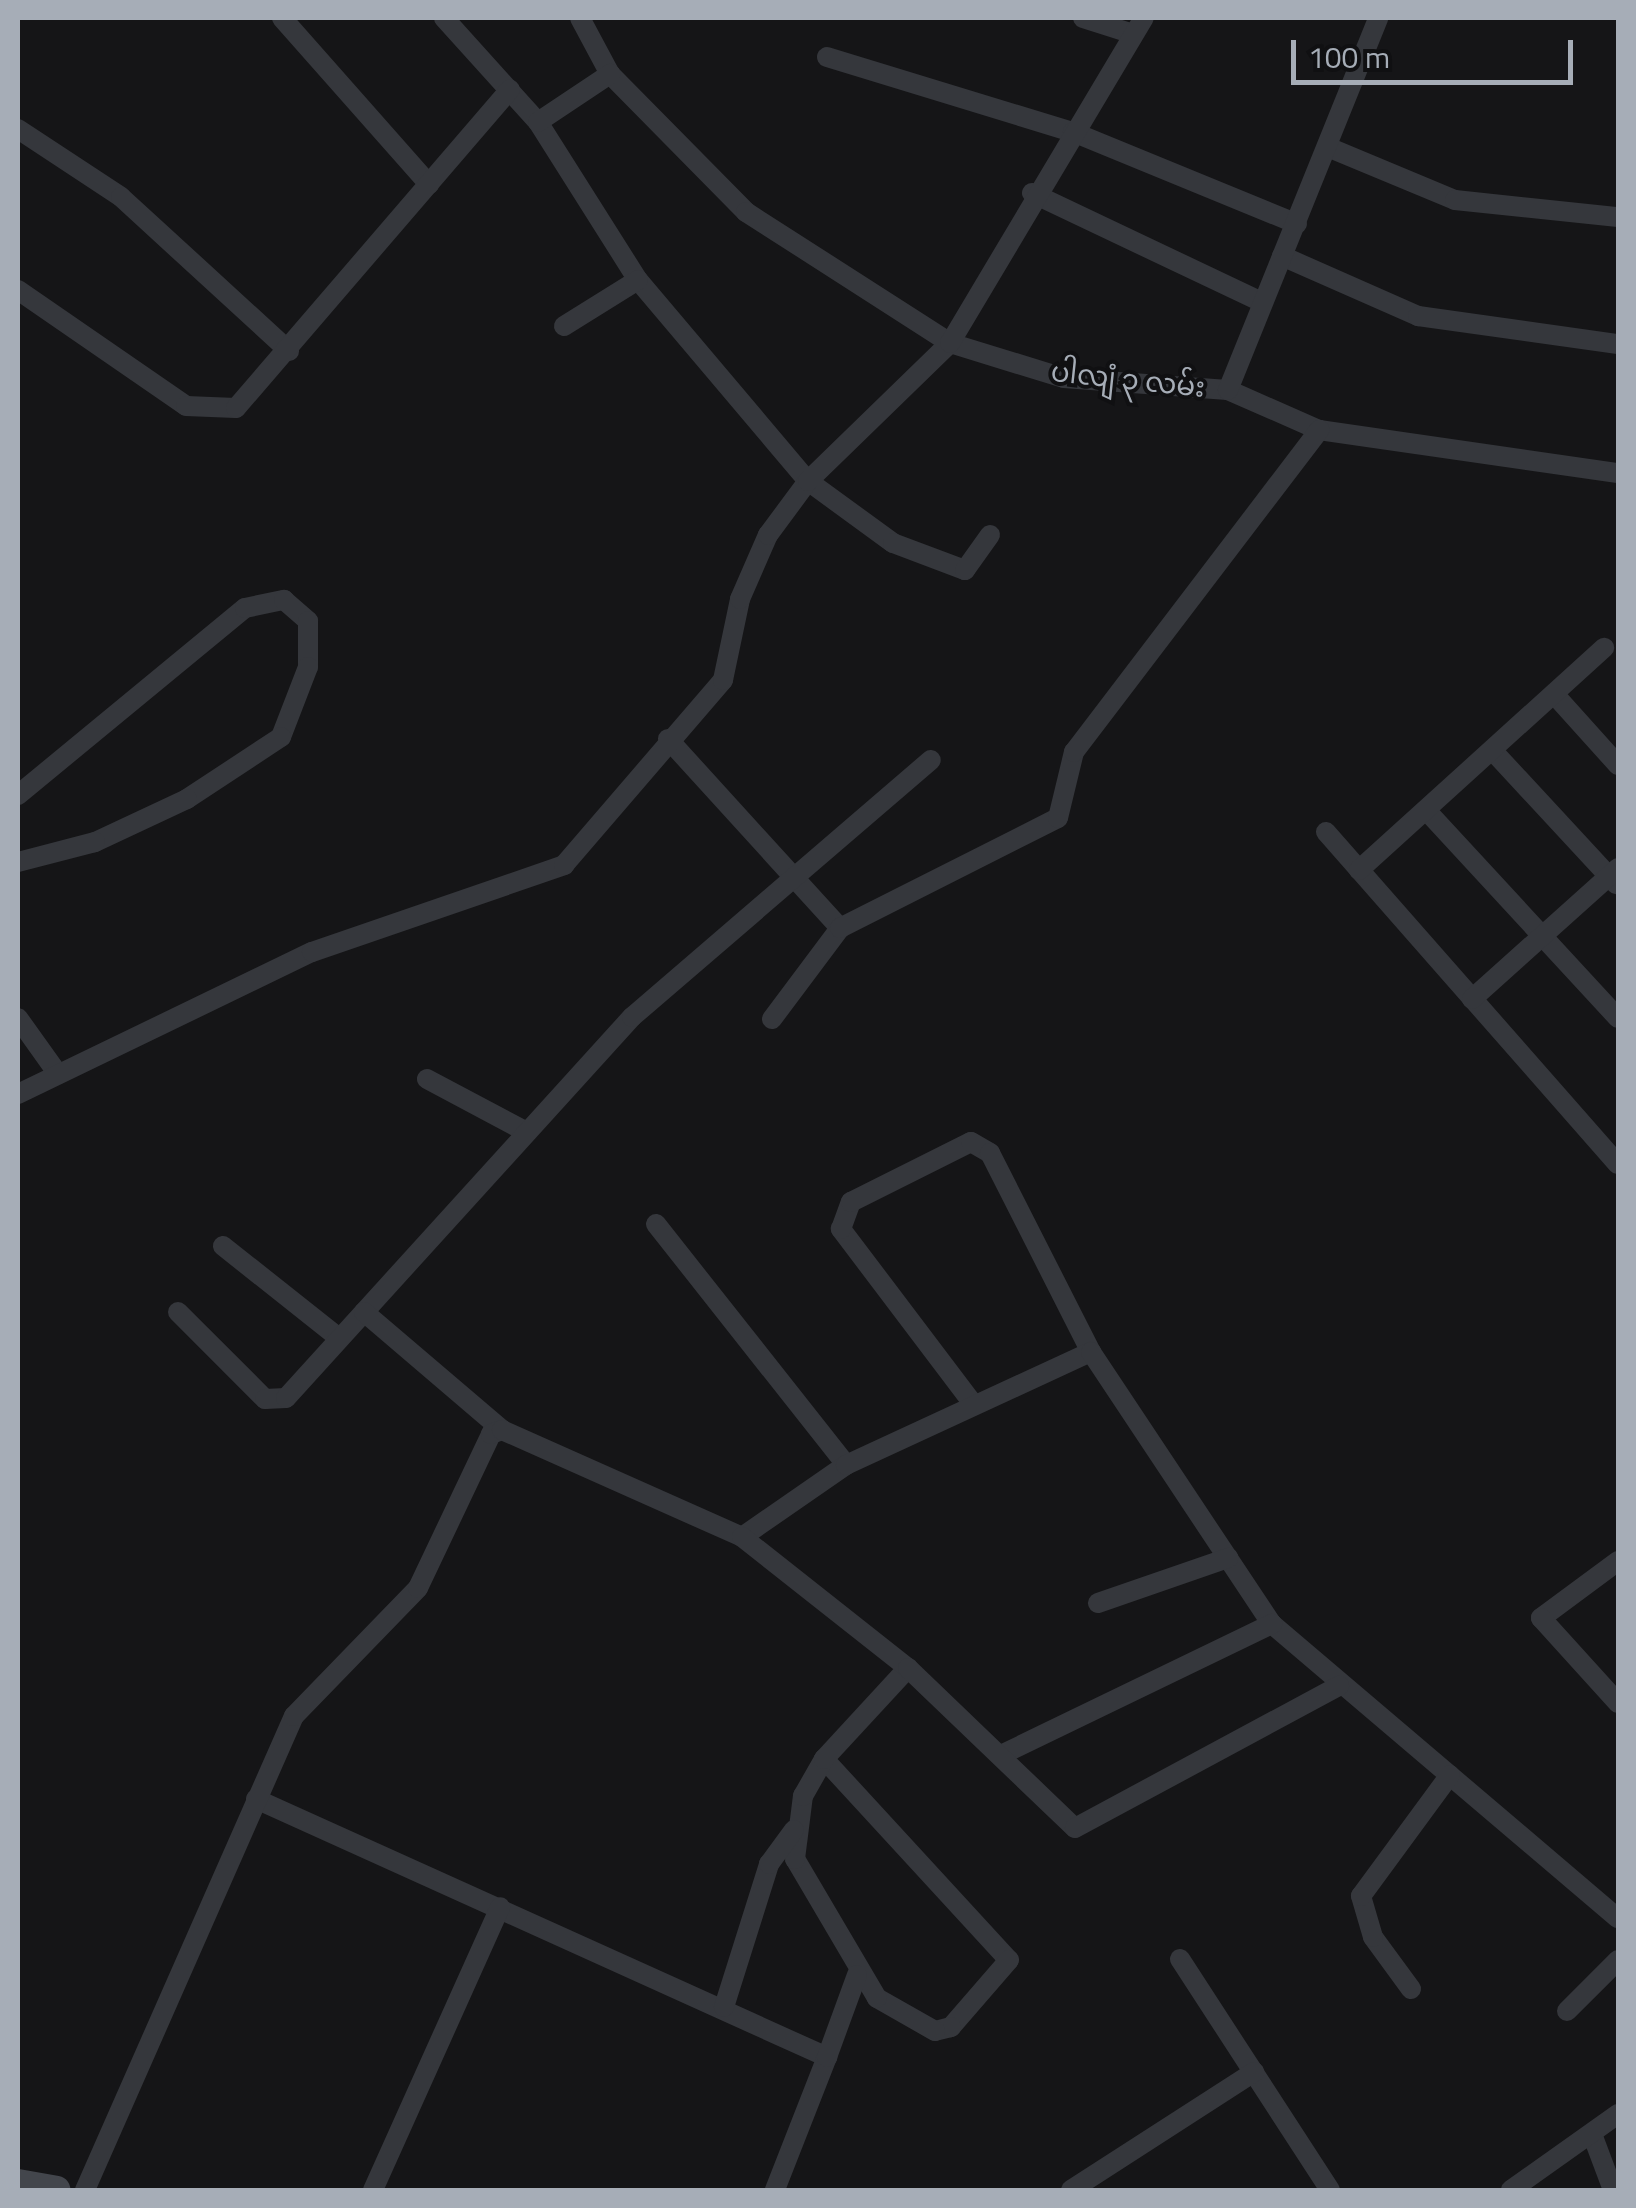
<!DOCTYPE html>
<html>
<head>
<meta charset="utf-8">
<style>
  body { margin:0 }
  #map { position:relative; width:1636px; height:2208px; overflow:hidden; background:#151517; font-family:"Titillium Web","Noto Sans Myanmar",sans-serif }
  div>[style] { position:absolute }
  .street>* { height:20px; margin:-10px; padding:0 10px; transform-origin:10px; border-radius:10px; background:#35373c }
  .secondary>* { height:28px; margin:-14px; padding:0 14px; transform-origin:14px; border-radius:14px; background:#43464c }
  span { translate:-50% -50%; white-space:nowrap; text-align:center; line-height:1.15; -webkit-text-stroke:8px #101012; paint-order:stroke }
  .street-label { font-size:28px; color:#a6adb7 }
  .frame { position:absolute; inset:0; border:20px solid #a6adb7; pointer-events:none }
  .scale { position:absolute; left:1291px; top:40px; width:282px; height:45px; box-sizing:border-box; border:5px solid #a6adb7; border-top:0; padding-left:12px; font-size:30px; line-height:35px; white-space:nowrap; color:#a6adb7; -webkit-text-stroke:8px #101012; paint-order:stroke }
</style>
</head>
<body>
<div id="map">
  <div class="street">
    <div style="left:282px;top:18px;width:222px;rotate:48.5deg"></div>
    <div style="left:444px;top:18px;width:140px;rotate:47.9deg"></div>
    <div style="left:538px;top:122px;width:187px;rotate:57.7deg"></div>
    <div style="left:638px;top:280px;width:263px;rotate:49.8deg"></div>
    <div style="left:808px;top:481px;width:105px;rotate:36.1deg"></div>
    <div style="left:893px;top:543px;width:77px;rotate:20.6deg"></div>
    <div style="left:965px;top:570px;width:43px;rotate:-54.5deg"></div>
    <div style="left:580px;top:18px;width:64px;rotate:61.8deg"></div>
    <div style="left:610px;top:74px;width:194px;rotate:45.4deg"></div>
    <div style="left:746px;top:212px;width:242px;rotate:32.7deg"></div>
    <div style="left:950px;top:343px;width:119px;rotate:17.1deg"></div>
    <div style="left:1064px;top:378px;width:164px;rotate:4.2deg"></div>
    <div style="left:1228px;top:390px;width:99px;rotate:23.7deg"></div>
    <div style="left:1319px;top:430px;width:302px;rotate:8.2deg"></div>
    <div style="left:1083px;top:18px;width:52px;rotate:17.7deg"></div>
    <div style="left:827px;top:57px;width:257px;rotate:17deg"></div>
    <div style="left:1073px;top:132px;width:242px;rotate:22.3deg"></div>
    <div style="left:538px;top:122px;width:87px;rotate:-33.7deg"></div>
    <div style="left:18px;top:129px;width:123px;rotate:33.4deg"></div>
    <div style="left:121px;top:197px;width:228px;rotate:42.5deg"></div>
    <div style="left:1330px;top:148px;width:135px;rotate:22.6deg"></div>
    <div style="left:1455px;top:200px;width:164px;rotate:6deg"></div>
    <div style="left:1032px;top:193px;width:249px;rotate:25.4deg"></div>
    <div style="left:1282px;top:256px;width:149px;rotate:23.8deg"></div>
    <div style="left:1418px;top:316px;width:202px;rotate:8deg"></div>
    <div style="left:18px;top:290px;width:204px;rotate:34.6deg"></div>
    <div style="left:186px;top:406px;width:50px;rotate:2.3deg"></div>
    <div style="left:236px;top:408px;width:420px;rotate:-49.3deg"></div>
    <div style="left:564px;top:326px;width:87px;rotate:-31.9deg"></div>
    <div style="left:1228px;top:390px;width:401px;rotate:-68deg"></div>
    <div style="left:1554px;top:694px;width:96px;rotate:48deg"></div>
    <div style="left:668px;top:739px;width:256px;rotate:47.7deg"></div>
    <div style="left:1492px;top:750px;width:183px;rotate:47.2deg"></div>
    <div style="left:18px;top:795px;width:294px;rotate:-39.5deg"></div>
    <div style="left:245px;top:608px;width:40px;rotate:-12deg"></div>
    <div style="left:284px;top:600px;width:32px;rotate:41deg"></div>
    <div style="left:308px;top:621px;width:46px;rotate:90deg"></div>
    <div style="left:308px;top:667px;width:75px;rotate:111.1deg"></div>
    <div style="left:281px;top:737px;width:113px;rotate:146.6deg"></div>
    <div style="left:187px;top:799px;width:102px;rotate:154.9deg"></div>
    <div style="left:95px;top:842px;width:80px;rotate:165.4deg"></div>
    <div style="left:1426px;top:810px;width:283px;rotate:47.3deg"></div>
    <div style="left:1326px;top:832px;width:442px;rotate:48.7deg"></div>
    <div style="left:1359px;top:870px;width:331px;rotate:-42.2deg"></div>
    <div style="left:1472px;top:999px;width:196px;rotate:-41.9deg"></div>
    <div style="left:18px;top:1018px;width:69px;rotate:54.5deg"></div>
    <div style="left:772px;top:1019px;width:114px;rotate:-53.2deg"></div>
    <div style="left:840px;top:928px;width:244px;rotate:-26.8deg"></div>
    <div style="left:1058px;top:818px;width:68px;rotate:-76.4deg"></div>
    <div style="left:1074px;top:752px;width:405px;rotate:-52.7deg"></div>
    <div style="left:427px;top:1079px;width:109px;rotate:28deg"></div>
    <div style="left:18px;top:1094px;width:326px;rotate:-25.8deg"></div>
    <div style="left:312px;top:952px;width:267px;rotate:-19deg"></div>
    <div style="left:564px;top:865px;width:244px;rotate:-49.3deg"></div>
    <div style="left:723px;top:680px;width:83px;rotate:-78.1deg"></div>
    <div style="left:740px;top:599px;width:70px;rotate:-66.4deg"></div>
    <div style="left:768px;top:535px;width:67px;rotate:-53.5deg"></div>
    <div style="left:808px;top:481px;width:198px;rotate:-44.2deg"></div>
    <div style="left:950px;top:343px;width:378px;rotate:-59.2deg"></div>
    <div style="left:656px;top:1224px;width:307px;rotate:51.7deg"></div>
    <div style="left:223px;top:1246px;width:147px;rotate:38.4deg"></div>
    <div style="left:178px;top:1312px;width:123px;rotate:45deg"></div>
    <div style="left:265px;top:1399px;width:21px;rotate:-3deg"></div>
    <div style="left:286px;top:1398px;width:515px;rotate:-47.76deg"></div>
    <div style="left:632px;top:1017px;width:394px;rotate:-40.7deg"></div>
    <div style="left:364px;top:1312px;width:182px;rotate:40.5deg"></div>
    <div style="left:971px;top:1401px;width:216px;rotate:-127.1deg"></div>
    <div style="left:841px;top:1229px;width:29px;rotate:-70deg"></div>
    <div style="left:851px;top:1202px;width:134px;rotate:-26.6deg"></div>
    <div style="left:971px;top:1142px;width:22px;rotate:30deg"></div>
    <div style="left:990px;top:1153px;width:223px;rotate:63.1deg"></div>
    <div style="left:742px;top:1537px;width:126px;rotate:-34.7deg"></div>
    <div style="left:846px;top:1465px;width:270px;rotate:-24.8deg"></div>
    <div style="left:1091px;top:1352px;width:327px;rotate:56.4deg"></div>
    <div style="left:1272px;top:1624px;width:454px;rotate:40.4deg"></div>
    <div style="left:1618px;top:1561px;width:96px;rotate:143.5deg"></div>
    <div style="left:1541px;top:1618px;width:115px;rotate:47.8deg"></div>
    <div style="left:1098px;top:1603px;width:138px;rotate:-19.1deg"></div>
    <div style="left:1003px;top:1754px;width:299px;rotate:-25.8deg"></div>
    <div style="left:824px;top:1759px;width:273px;rotate:47.4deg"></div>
    <div style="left:1009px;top:1960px;width:89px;rotate:130.9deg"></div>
    <div style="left:951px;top:2027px;width:16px;rotate:166deg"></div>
    <div style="left:935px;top:2031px;width:67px;rotate:-150.4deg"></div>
    <div style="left:877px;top:1998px;width:161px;rotate:-120.5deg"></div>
    <div style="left:795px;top:1859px;width:64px;rotate:-82.8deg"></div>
    <div style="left:803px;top:1796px;width:43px;rotate:-60.4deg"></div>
    <div style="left:824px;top:1759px;width:124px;rotate:-47.3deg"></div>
    <div style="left:256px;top:1799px;width:627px;rotate:24.32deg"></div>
    <div style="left:827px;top:2057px;width:143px;rotate:111.4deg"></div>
    <div style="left:1180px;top:1959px;width:275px;rotate:57deg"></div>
    <div style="left:1411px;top:1989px;width:64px;rotate:-126.2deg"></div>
    <div style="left:1373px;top:1937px;width:43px;rotate:-106.3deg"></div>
    <div style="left:1361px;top:1896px;width:150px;rotate:-53.7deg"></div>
    <div style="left:724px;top:2007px;width:150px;rotate:-72.5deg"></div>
    <div style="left:769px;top:1864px;width:42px;rotate:-53.7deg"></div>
    <div style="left:1567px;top:2011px;width:72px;rotate:-45deg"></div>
    <div style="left:827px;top:2057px;width:87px;rotate:-69.9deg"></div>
    <div style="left:1592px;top:2134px;width:60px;rotate:69.4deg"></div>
    <div style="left:85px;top:2190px;width:518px;rotate:-66.21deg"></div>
    <div style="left:294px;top:1716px;width:178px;rotate:-45.9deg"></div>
    <div style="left:418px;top:1588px;width:170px;rotate:-64.6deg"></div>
    <div style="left:491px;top:1434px;width:12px;rotate:-20deg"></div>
    <div style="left:502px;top:1430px;width:263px;rotate:24deg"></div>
    <div style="left:742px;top:1537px;width:211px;rotate:38.3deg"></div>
    <div style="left:908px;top:1668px;width:231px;rotate:43.8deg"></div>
    <div style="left:1075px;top:1828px;width:300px;rotate:-28.3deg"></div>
    <div style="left:373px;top:2190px;width:310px;rotate:-65.8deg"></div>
    <div style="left:1071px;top:2190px;width:218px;rotate:-32.8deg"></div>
    <div style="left:1511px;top:2190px;width:131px;rotate:-35.4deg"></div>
  </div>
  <div class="secondary">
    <div style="left:18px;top:2183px;width:39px;rotate:10deg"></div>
  </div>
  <div class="street-label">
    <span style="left:1128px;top:379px;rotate:6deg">ပါလျံ ၃ လမ်း</span>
  </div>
  <div class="frame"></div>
  <div class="scale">100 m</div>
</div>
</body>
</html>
